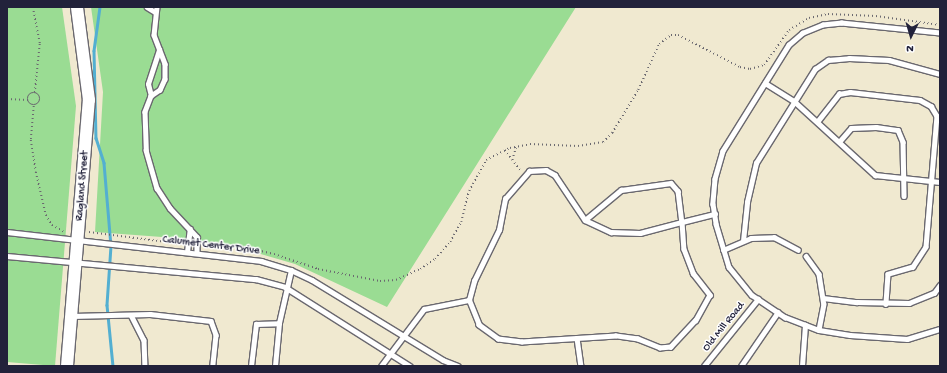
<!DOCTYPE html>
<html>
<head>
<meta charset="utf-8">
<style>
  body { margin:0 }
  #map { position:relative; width:947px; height:373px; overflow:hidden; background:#f0e9d0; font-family:"Gochi Hand",sans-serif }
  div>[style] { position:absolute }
  .green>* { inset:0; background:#9adc93 }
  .stream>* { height:2.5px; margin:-1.25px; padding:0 1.25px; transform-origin:1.25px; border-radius:1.25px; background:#53afd1 }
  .path>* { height:1.5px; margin-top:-0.75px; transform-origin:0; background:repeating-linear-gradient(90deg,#6a686f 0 1px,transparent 0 4px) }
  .path>.ring { margin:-0.75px; padding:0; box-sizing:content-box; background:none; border:1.5px solid #6a686f; border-radius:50% }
  .roads { filter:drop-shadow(1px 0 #6a686f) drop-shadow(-1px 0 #6a686f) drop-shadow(0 1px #6a686f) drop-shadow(0 -1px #6a686f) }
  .lane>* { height:4.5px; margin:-2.25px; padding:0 2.25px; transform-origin:2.25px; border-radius:2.25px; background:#fff }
  .secondary>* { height:12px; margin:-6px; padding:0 6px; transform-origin:6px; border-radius:6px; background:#fff }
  span { translate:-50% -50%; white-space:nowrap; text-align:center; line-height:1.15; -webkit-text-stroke:3px #fff; paint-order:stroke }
  .street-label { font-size:11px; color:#22223b }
  .frame { position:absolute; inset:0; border:8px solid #22223b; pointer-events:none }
  .north { position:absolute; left:891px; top:16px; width:40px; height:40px; -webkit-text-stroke:3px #fff; paint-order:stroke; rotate:185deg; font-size:11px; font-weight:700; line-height:16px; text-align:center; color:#22223b }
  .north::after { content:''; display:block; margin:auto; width:14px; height:18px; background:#22223b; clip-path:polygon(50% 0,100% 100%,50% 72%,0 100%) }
</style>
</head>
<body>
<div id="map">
  <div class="green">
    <div style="clip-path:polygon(7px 7px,62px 7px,76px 106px,55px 366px,7px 362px)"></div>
    <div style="clip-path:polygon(91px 7px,576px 7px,387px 307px,295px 264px,247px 250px,175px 238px,95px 232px,103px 92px)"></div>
  </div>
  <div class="stream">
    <div style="left:100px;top:7px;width:44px;rotate:97.8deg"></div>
    <div style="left:94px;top:51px;width:87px;rotate:88.7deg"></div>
    <div style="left:96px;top:138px;width:26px;rotate:72deg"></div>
    <div style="left:104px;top:163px;width:83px;rotate:85.2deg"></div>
    <div style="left:111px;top:246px;width:59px;rotate:93.9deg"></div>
    <div style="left:107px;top:305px;width:61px;rotate:84.4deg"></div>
  </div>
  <div class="path">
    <div style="left:33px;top:7px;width:38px;rotate:79deg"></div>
    <div style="left:40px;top:44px;width:49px;rotate:95.8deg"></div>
    <div class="ring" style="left:28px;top:93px;width:10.5px;height:10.5px"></div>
    <div style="left:7px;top:99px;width:21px;rotate:3deg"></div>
    <div style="left:34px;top:106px;width:34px;rotate:95deg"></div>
    <div style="left:31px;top:140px;width:32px;rotate:81deg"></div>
    <div style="left:36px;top:172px;width:44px;rotate:76.9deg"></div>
    <div style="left:46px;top:215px;width:12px;rotate:59deg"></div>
    <div style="left:52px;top:225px;width:13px;rotate:29deg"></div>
    <div style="left:505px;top:150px;width:26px;rotate:53deg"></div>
    <div style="left:512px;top:160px;width:14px;rotate:-73deg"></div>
    <div style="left:89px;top:232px;width:94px;rotate:7.4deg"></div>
    <div style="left:204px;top:246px;width:31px;rotate:-2deg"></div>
    <div style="left:235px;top:245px;width:40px;rotate:13deg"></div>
    <div style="left:274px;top:254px;width:46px;rotate:18.8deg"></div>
    <div style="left:318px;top:269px;width:63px;rotate:11deg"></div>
    <div style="left:380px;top:281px;width:16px;rotate:-4deg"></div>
    <div style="left:396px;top:280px;width:26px;rotate:-25deg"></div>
    <div style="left:420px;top:269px;width:18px;rotate:-34deg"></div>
    <div style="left:435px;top:259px;width:23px;rotate:-49deg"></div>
    <div style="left:450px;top:242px;width:23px;rotate:-61deg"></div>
    <div style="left:461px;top:222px;width:32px;rotate:-76deg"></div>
    <div style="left:469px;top:191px;width:35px;rotate:-61deg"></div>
    <div style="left:486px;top:160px;width:27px;rotate:-27deg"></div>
    <div style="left:510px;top:148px;width:20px;rotate:-11deg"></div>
    <div style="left:530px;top:144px;width:48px;rotate:2.4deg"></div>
    <div style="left:578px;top:146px;width:25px;rotate:-9deg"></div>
    <div style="left:603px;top:142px;width:13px;rotate:-45deg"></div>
    <div style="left:612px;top:133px;width:50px;rotate:-58.8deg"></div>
    <div style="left:638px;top:90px;width:51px;rotate:-65.5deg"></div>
    <div style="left:659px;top:44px;width:15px;rotate:-37deg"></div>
    <div style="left:671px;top:35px;width:7px"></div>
    <div style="left:678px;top:35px;width:70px;rotate:27.3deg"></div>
    <div style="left:740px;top:67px;width:10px;rotate:11deg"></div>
    <div style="left:750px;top:69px;width:15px;rotate:-16deg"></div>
    <div style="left:764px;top:65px;width:43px;rotate:-54.5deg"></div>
    <div style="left:789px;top:30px;width:23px;rotate:-31deg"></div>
    <div style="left:809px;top:18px;width:19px;rotate:-12deg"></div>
    <div style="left:828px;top:14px;width:48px;rotate:2.4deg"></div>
    <div style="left:876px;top:16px;width:65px;rotate:8deg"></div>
  </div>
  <div class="roads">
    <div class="lane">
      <div style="left:147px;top:7px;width:9px;rotate:32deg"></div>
      <div style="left:157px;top:7px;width:28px;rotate:96deg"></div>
      <div style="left:154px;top:35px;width:31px;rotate:69deg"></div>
      <div style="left:165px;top:64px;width:15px;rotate:90deg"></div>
      <div style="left:165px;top:79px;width:12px;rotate:114deg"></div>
      <div style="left:160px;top:90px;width:11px;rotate:146deg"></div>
      <div style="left:151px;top:96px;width:17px;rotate:111deg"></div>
      <div style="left:145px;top:112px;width:38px;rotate:88deg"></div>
      <div style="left:146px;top:150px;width:40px;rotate:74deg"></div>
      <div style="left:157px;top:188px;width:24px;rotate:57deg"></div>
      <div style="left:170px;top:208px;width:40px;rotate:47deg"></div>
      <div style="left:197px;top:237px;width:16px;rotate:90deg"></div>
      <div style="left:940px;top:33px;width:99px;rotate:-174.2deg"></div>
      <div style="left:842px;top:23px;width:19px;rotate:174deg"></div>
      <div style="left:823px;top:25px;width:22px;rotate:158deg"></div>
      <div style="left:803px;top:33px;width:18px;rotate:139deg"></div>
      <div style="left:789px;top:45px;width:125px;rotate:121.9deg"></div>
      <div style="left:723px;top:151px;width:29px;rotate:106deg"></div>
      <div style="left:715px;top:179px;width:25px;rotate:95deg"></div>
      <div style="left:713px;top:204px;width:20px;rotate:81deg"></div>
      <div style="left:716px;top:224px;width:45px;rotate:73.2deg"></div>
      <div style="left:729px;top:267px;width:36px;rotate:51deg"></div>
      <div style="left:752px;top:295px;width:40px;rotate:34deg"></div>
      <div style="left:785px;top:317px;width:36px;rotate:21deg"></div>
      <div style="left:819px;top:330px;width:31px;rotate:9deg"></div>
      <div style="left:850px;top:335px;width:57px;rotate:4deg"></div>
      <div style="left:907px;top:339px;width:34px;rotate:-17deg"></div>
      <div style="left:765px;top:83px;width:34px;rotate:32deg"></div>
      <div style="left:794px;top:101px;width:110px;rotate:42.4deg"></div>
      <div style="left:875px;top:175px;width:65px;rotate:6.1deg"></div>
      <div style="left:151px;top:96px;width:12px;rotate:-104deg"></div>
      <div style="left:148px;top:84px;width:36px;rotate:-72deg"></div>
      <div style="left:817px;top:122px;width:36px;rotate:-52deg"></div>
      <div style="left:839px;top:94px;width:11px;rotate:-10deg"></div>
      <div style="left:850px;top:92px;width:70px;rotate:6.5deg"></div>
      <div style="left:920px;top:100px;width:13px;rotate:29deg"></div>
      <div style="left:931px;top:106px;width:12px;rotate:59deg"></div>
      <div style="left:937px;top:116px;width:131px;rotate:94.8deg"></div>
      <div style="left:926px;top:247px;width:24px;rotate:123deg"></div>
      <div style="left:913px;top:267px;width:26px;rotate:164deg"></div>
      <div style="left:888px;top:274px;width:30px;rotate:94deg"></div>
      <div style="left:839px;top:142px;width:18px;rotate:-49deg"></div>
      <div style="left:851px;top:128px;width:25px;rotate:-2deg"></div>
      <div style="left:876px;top:127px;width:22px;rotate:8deg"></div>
      <div style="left:898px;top:130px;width:13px;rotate:67deg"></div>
      <div style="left:903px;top:142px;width:54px;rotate:88.9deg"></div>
      <div style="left:585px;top:220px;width:47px;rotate:-39.8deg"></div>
      <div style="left:621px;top:190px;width:50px;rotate:-8deg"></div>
      <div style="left:671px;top:183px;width:11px;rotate:49deg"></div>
      <div style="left:678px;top:191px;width:31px;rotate:83deg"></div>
      <div style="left:682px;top:222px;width:27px;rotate:86deg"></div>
      <div style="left:684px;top:249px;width:26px;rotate:69deg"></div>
      <div style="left:693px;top:273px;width:28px;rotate:52deg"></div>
      <div style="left:710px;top:295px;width:29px;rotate:119deg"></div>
      <div style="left:696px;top:320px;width:37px;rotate:133deg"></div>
      <div style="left:671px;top:347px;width:11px;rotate:175deg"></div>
      <div style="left:660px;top:348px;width:24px;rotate:-158deg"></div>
      <div style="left:638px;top:339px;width:22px;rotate:-172deg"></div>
      <div style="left:616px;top:336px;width:94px;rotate:176.3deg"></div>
      <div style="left:522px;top:342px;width:24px;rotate:-173deg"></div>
      <div style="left:498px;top:339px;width:24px;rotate:-144deg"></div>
      <div style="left:479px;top:325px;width:27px;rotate:-112deg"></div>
      <div style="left:469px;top:300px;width:20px;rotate:-75deg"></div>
      <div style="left:474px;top:281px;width:57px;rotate:-63.9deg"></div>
      <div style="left:499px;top:230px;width:32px;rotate:-79deg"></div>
      <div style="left:505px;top:199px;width:37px;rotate:-49deg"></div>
      <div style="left:529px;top:171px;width:17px;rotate:-3deg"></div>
      <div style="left:546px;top:170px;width:10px;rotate:29deg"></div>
      <div style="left:555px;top:175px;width:54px;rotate:56.3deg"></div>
      <div style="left:585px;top:220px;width:29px;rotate:25deg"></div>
      <div style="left:611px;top:232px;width:29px;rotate:2deg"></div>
      <div style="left:640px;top:233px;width:43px;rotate:-14.7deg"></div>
      <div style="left:682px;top:222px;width:34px;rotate:-14deg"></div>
      <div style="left:7px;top:232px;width:256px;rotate:6.5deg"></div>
      <div style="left:261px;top:261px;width:31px;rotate:17deg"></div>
      <div style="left:291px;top:270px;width:23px;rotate:25deg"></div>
      <div style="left:312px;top:280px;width:153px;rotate:31.4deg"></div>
      <div style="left:443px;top:360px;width:16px;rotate:22deg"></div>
      <div style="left:743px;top:241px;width:39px;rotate:-84deg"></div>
      <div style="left:747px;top:202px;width:40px;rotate:-77deg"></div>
      <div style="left:756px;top:163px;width:111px;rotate:-57.9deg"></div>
      <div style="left:815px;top:69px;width:16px;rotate:-35deg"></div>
      <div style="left:828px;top:60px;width:21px;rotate:-5deg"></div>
      <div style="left:849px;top:58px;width:40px;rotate:2.9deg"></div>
      <div style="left:889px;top:60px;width:53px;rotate:15.4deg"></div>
      <div style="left:723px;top:250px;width:30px;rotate:-23deg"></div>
      <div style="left:751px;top:238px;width:23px;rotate:-2deg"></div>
      <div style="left:774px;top:237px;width:27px;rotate:28deg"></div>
      <div style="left:187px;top:252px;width:23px;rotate:-83deg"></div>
      <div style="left:7px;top:256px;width:250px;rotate:5.3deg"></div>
      <div style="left:256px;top:279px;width:30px;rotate:15deg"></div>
      <div style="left:285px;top:287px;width:148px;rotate:32.3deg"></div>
      <div style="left:806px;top:256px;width:22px;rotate:54deg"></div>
      <div style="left:819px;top:274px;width:30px;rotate:81deg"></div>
      <div style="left:824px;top:304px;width:26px;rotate:101deg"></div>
      <div style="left:823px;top:298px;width:34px;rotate:7deg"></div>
      <div style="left:857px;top:302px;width:52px;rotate:1.1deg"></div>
      <div style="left:909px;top:303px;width:27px;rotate:-22deg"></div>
      <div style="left:934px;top:293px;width:10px;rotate:-53deg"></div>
      <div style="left:131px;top:315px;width:28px;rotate:63deg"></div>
      <div style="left:144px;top:340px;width:26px;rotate:88deg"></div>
      <div style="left:72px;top:316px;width:78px;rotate:-1.5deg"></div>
      <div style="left:150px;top:314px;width:61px;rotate:6.5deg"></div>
      <div style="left:211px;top:321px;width:15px;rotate:70deg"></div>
      <div style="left:216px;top:335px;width:31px;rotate:96deg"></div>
      <div style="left:577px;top:338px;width:28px;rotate:82deg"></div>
      <div style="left:251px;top:366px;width:42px;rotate:-83.2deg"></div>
      <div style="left:256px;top:324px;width:23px;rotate:-2deg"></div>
      <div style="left:275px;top:366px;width:43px;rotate:-84.7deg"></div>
      <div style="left:279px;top:323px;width:54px;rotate:-77.2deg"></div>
      <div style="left:381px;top:366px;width:71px;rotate:-53deg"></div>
      <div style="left:424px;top:309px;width:46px;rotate:-11.3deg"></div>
      <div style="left:704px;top:366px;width:86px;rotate:-51.1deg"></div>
      <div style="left:741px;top:366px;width:65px;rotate:-55.6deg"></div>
      <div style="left:802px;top:366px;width:41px;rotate:-85.8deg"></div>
    </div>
    <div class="secondary">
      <div style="left:67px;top:366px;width:267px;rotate:-85.3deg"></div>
      <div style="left:89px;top:100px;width:94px;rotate:-97.4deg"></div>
    </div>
  </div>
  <div class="street-label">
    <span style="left:83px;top:186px;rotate:-85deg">Ragland Street</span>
    <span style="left:211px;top:246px;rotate:7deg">Calumet Center Drive</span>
    <span style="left:724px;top:327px;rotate:-51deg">Old Mill Road</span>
  </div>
  <div class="frame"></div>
  <div class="north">N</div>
</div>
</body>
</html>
